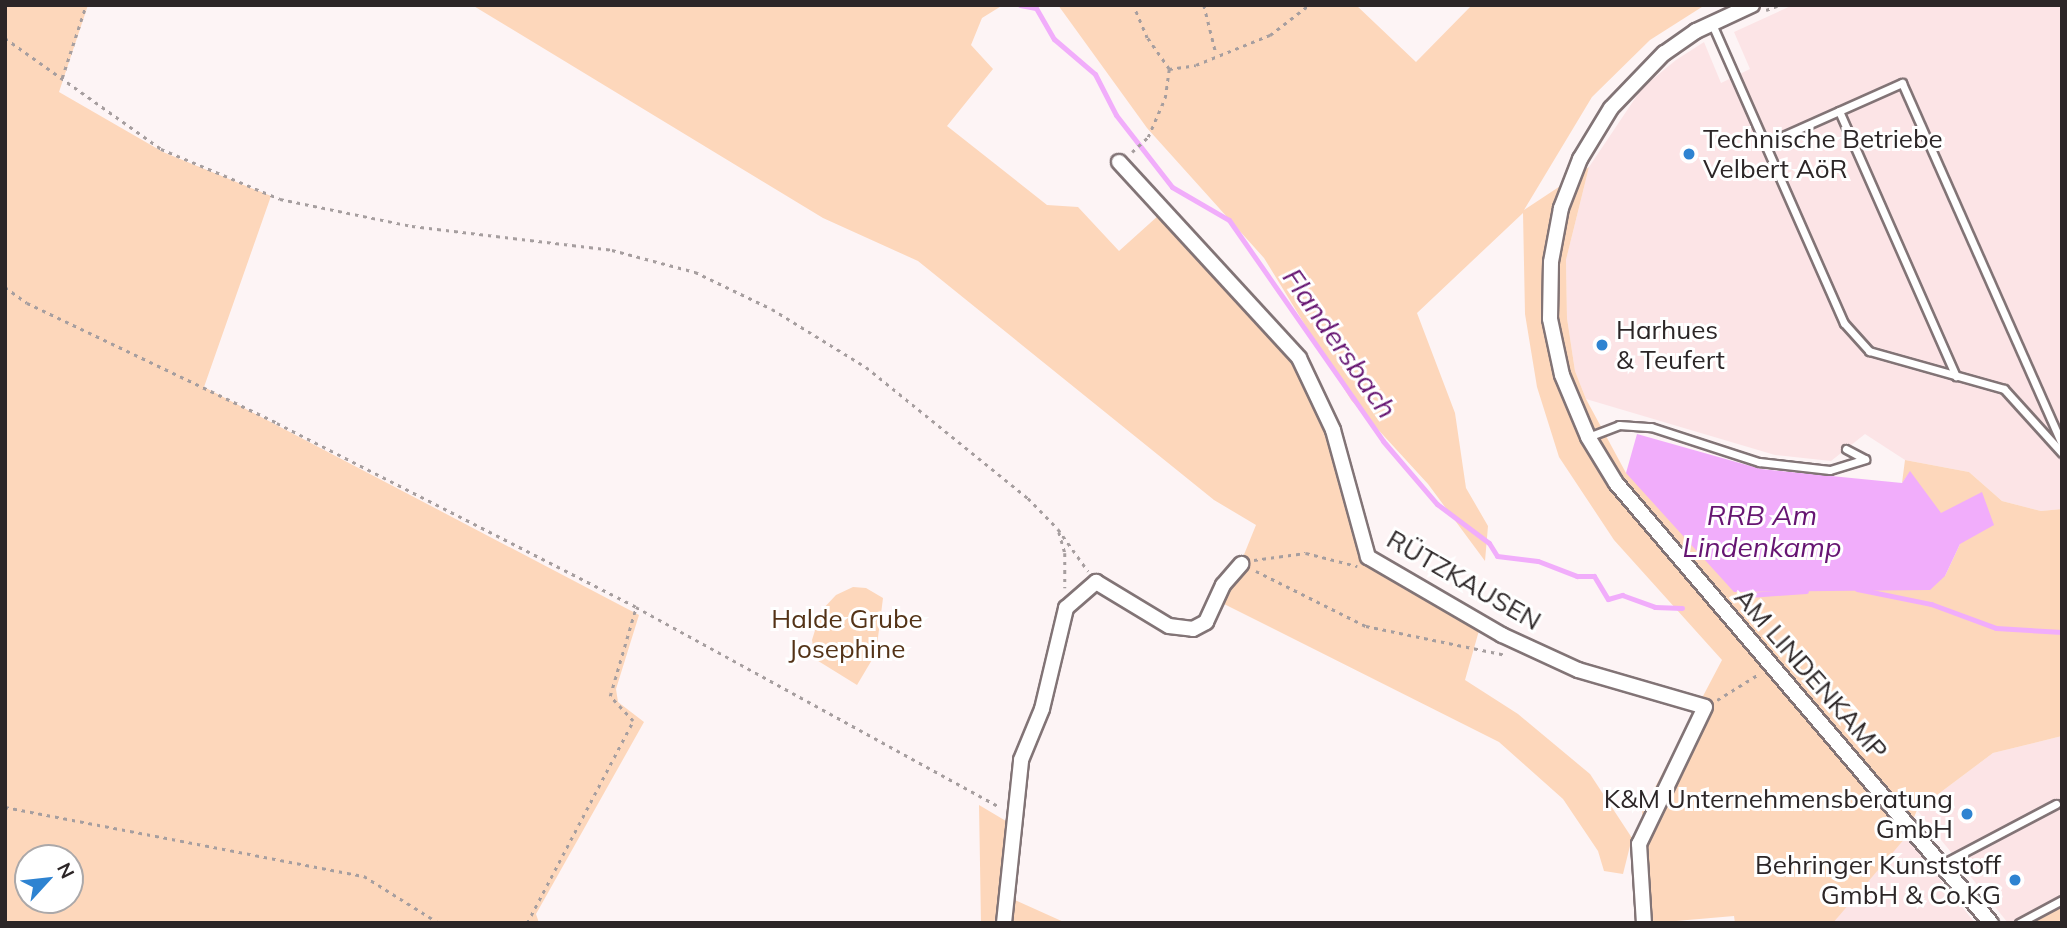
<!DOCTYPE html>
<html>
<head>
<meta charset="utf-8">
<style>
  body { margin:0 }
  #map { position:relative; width:2067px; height:928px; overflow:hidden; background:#fdf4f5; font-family:Mulish,sans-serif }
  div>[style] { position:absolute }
  .built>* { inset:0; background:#fce4e6 }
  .green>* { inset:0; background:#fdd7bb }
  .water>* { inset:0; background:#f1adfb }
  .stream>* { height:5px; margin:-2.5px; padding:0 2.5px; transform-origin:2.5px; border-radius:2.5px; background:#f1adfb }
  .path>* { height:2.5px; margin-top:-1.25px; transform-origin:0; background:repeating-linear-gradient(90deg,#a69e9f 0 3.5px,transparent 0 8.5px) }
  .roads { filter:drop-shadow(2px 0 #827476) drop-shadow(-2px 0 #827476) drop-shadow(0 2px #827476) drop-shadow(0 -2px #827476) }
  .lane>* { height:7px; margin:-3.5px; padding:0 3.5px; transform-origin:3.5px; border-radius:3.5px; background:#fff }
  .street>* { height:14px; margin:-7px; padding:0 7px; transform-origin:7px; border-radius:7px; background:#fff }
  .dots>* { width:19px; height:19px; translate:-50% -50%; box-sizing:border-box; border:4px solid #fff; border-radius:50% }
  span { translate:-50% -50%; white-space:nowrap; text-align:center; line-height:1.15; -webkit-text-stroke:6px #fff; paint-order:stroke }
  .poi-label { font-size:26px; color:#2c2627 }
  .left { translate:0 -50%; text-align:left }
  .right { translate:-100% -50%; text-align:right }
  .street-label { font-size:26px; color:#2c2627 }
  .park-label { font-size:26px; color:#543317 }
  .water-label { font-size:28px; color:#661572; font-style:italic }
  .frame { position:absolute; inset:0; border:7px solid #2c2627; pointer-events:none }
  .north { position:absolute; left:14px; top:844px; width:70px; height:70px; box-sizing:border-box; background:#fff; border:2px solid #aba8a9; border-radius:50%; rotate:63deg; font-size:19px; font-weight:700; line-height:28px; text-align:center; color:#2c2627 }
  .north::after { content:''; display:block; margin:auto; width:24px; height:32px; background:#2e83d1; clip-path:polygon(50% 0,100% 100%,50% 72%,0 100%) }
</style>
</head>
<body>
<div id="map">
  <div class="built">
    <div style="clip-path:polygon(1793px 5px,2062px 5px,2062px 509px,2041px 511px,2002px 501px,1969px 472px,1905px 460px,1865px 434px,1831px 461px,1775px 455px,1586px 399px,1575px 371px,1567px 318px,1566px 260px,1589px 167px,1642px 88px,1676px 60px,1704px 42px,1721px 83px,1750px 69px,1734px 32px)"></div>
    <div style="clip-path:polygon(2062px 736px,2062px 904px,2023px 923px,2008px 923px,1917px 810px,1993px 753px)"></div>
    <div style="clip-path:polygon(1906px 837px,1975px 923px,1833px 923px,1886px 856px)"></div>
  </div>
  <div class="green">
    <div style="clip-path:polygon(evenodd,5px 5px,88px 5px,59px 92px,163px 152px,271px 196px,204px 387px,639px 615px,616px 689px,618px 702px,644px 722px,536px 914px,539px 923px,5px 923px,5px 5px,28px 858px,70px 858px,70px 900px,28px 900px,28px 858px)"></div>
    <div style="clip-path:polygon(472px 5px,1003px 5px,982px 18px,971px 45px,993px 69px,947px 126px,1047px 205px,1078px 207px,1119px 251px,1159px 215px,1302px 371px,1321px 414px,1363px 553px,1480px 627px,1465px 680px,1518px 714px,1590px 774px,1632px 838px,1623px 874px,1604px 871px,1598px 851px,1563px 799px,1499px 742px,1224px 604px,1256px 525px,1214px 500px,918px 261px,823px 218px)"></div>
    <div style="clip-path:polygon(1058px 5px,1356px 5px,1416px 62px,1472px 5px,1705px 5px,1650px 40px,1592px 97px,1524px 210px,1589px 167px,1566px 260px,1567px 318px,1575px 371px,1586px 399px,1626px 473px,1945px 576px,1960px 544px,1910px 472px,1902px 483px,1905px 460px,1969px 472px,2002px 501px,2041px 511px,2062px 509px,2062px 736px,1993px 753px,1917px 810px,1906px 837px,1833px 923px,1735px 923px,1734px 916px,1653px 923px,1644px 876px,1642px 812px,1722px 660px,1614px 540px,1559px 457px,1537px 387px,1525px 314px,1523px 213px,1417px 313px,1455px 413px,1466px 488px,1488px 526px,1485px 561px,1428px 484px,1351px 400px,1264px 258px,1147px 128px)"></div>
    <div style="clip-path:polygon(853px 587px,866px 588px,883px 598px,876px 653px,857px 685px,815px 659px,812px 640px,821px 611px,836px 595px)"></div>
    <div style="clip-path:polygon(979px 805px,1011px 824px,1008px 897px,1066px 923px,981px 923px)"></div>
    <div style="clip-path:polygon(2062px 904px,2062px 923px,2023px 923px)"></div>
  </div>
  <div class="water">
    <div style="clip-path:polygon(1637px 434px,1761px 469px,1902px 483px,1910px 471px,1941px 513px,1982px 492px,1994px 525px,1960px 544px,1945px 576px,1930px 590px,1734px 592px,1626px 473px)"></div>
  </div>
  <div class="stream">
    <div style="left:1020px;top:5px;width:16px;rotate:11deg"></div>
    <div style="left:1036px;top:8px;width:36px;rotate:60deg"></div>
    <div style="left:1054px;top:39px;width:54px;rotate:40.5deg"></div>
    <div style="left:1095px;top:74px;width:46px;rotate:62.9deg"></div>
    <div style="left:1116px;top:115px;width:91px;rotate:52.1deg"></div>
    <div style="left:1172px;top:187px;width:66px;rotate:30.1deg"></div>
    <div style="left:1229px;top:220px;width:269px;rotate:55.1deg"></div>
    <div style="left:1383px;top:441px;width:83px;rotate:49.4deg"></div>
    <div style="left:1437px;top:504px;width:65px;rotate:36.9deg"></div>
    <div style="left:1489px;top:543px;width:15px;rotate:58deg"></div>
    <div style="left:1497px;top:556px;width:41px;rotate:7deg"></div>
    <div style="left:1538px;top:561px;width:42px;rotate:21deg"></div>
    <div style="left:1577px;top:576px;width:17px"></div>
    <div style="left:1594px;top:576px;width:27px;rotate:59deg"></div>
    <div style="left:1608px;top:599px;width:15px;rotate:-16deg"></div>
    <div style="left:1622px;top:595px;width:35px;rotate:20deg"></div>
    <div style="left:1655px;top:607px;width:27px;rotate:2deg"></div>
    <div style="left:1857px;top:589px;width:76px;rotate:11.5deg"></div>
    <div style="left:1931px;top:604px;width:69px;rotate:20.3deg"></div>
    <div style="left:1996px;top:628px;width:66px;rotate:3.5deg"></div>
    <div style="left:1749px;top:595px;width:57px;rotate:-4deg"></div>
  </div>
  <div class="path">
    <div style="left:1204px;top:5px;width:49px;rotate:76deg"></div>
    <div style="left:1766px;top:10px;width:12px;rotate:-20deg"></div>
    <div style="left:5px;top:38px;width:191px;rotate:35.4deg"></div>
    <div style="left:161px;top:149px;width:129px;rotate:22.8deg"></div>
    <div style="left:280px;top:199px;width:135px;rotate:11.6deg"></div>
    <div style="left:412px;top:226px;width:201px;rotate:6.8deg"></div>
    <div style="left:612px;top:250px;width:86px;rotate:14.8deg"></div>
    <div style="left:695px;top:272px;width:85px;rotate:25.7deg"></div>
    <div style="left:772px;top:309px;width:110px;rotate:31.7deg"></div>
    <div style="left:866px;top:367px;width:208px;rotate:39deg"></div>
    <div style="left:1028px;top:498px;width:43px;rotate:45.9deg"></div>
    <div style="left:1058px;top:529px;width:52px;rotate:54.5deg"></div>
    <div style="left:1169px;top:69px;width:27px;rotate:-8deg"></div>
    <div style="left:1196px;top:65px;width:80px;rotate:-22.1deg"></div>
    <div style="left:1270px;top:35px;width:49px;rotate:-37.6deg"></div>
    <div style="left:62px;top:78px;width:77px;rotate:-71.8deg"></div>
    <div style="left:1132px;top:152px;width:22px;rotate:-43deg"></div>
    <div style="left:1148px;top:137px;width:43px;rotate:-66.4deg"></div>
    <div style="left:1165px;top:98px;width:29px;rotate:-82deg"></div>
    <div style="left:1169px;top:69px;width:38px;rotate:-125deg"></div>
    <div style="left:1147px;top:38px;width:36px;rotate:-113deg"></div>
    <div style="left:5px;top:287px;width:27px;rotate:36deg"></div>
    <div style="left:27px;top:303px;width:277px;rotate:25.6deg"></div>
    <div style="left:277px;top:423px;width:403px;rotate:27.1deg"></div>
    <div style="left:636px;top:607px;width:415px;rotate:28.8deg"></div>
    <div style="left:1059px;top:532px;width:22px;rotate:74deg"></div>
    <div style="left:1065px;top:553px;width:35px;rotate:90deg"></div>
    <div style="left:1254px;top:560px;width:52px;rotate:-7.7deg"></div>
    <div style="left:1306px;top:553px;width:53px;rotate:14.3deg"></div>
    <div style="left:1256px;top:571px;width:123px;rotate:26.6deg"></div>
    <div style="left:1366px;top:626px;width:143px;rotate:11.7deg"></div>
    <div style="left:1717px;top:700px;width:49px;rotate:-31.8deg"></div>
    <div style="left:5px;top:807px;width:366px;rotate:10.9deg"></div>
    <div style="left:364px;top:876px;width:89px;rotate:32.1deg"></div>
    <div style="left:527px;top:923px;width:228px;rotate:-62.3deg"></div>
    <div style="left:633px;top:721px;width:34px;rotate:-133deg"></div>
    <div style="left:610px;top:696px;width:93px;rotate:-73.7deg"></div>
  </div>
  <div class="roads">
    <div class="lane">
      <div style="left:1712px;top:24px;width:327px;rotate:66.2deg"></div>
      <div style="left:1844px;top:323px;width:38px;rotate:48deg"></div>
      <div style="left:1869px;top:351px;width:140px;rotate:15.7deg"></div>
      <div style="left:2004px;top:389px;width:86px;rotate:47.8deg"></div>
      <div style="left:1839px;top:111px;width:290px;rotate:66.2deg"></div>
      <div style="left:1765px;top:144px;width:150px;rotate:-24deg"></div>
      <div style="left:1902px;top:83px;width:395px;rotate:66.1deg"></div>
      <div style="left:1588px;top:437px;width:33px;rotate:-21deg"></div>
      <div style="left:1619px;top:425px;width:32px;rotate:4deg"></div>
      <div style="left:1651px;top:427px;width:114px;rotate:18deg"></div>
      <div style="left:1759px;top:462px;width:71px;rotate:6.4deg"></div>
      <div style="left:1830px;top:470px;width:37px;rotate:-17deg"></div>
      <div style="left:1846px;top:449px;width:21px;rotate:28deg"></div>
      <div style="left:1942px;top:864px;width:129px;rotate:-27.8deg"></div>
      <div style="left:2019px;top:923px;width:49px;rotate:-28.1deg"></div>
    </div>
    <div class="street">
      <div style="left:1752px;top:5px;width:62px;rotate:155.1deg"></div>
      <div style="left:1696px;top:31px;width:39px;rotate:145deg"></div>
      <div style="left:1664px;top:53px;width:76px;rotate:133.9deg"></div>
      <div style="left:1611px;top:108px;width:60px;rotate:121.3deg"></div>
      <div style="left:1580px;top:159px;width:53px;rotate:111.2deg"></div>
      <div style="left:1561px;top:208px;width:55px;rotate:100.5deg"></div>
      <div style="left:1551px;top:262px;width:57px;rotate:91deg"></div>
      <div style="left:1550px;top:319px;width:57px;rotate:77.9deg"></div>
      <div style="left:1562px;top:375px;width:67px;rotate:67.2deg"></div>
      <div style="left:1588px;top:437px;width:54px;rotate:58.7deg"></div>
      <div style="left:1616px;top:483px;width:578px;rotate:49.56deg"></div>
      <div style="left:1119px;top:162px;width:266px;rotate:47.4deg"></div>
      <div style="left:1299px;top:358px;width:80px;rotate:64.7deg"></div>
      <div style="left:1333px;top:430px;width:132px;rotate:74.6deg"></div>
      <div style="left:1368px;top:557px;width:155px;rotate:30.2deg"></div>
      <div style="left:1502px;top:635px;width:84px;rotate:24.7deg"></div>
      <div style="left:1578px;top:670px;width:132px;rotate:16.2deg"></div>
      <div style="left:1705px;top:707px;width:152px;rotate:115.7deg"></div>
      <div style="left:1639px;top:844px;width:79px;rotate:86.4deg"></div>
      <div style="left:1004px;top:923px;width:164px;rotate:-84deg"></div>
      <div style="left:1021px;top:760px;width:55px;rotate:-67.6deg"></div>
      <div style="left:1042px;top:709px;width:104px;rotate:-76.6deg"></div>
      <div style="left:1066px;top:608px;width:40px;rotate:-41deg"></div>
      <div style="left:1096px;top:582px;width:85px;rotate:31.1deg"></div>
      <div style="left:1169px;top:626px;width:24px;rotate:7deg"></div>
      <div style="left:1193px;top:629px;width:15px;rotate:-28deg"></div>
      <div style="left:1206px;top:622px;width:41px;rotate:-65.3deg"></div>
      <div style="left:1223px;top:585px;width:28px;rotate:-49deg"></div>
    </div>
  </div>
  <div class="dots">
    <div style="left:1689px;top:154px;background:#2e83d1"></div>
    <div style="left:1602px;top:345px;background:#2e83d1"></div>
    <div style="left:1967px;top:814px;background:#2e83d1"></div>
    <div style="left:2015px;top:880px;background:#2e83d1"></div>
  </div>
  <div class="poi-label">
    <span class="left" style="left:1703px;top:154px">Technische Betriebe<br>Velbert AöR</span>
    <span class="left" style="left:1616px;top:345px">Harhues<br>&amp; Teufert</span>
    <span class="right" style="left:1953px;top:814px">K&amp;M Unternehmensberatung<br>GmbH</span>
    <span class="right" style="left:2001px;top:880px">Behringer Kunststoff<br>GmbH &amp; Co.KG</span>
  </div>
  <div class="street-label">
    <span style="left:1464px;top:580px;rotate:30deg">RÜTZKAUSEN</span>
    <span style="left:1811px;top:674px;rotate:49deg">AM LINDENKAMP</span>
  </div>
  <div class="park-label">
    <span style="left:847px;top:634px">Halde Grube<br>Josephine</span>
  </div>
  <div class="water-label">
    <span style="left:1340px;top:343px;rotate:55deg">Flandersbach</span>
    <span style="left:1762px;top:531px">RRB Am<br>Lindenkamp</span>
  </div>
  <div class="frame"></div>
  <div class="north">N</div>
</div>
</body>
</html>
